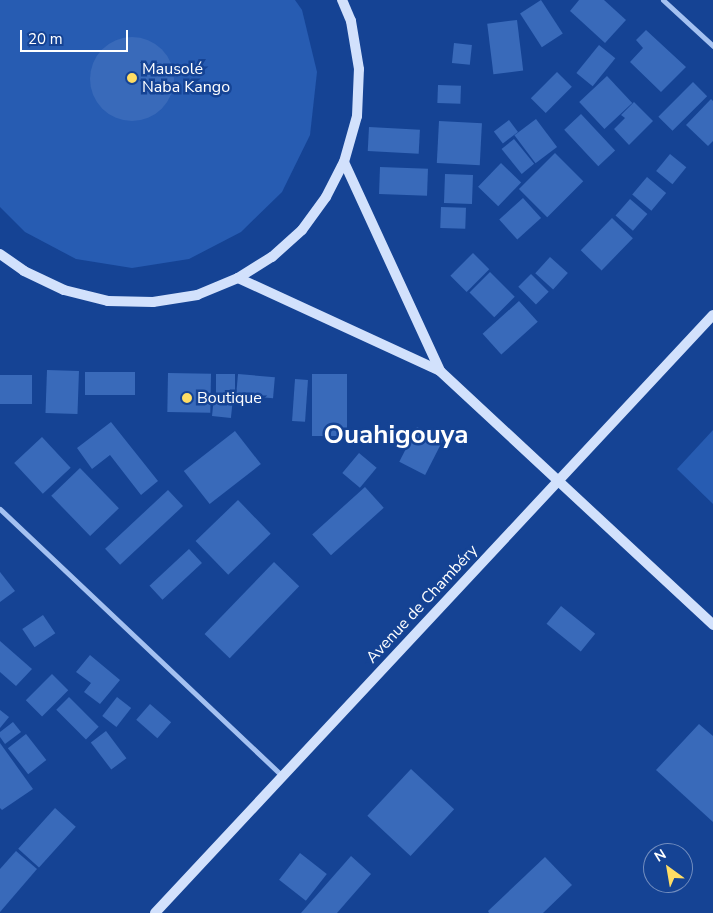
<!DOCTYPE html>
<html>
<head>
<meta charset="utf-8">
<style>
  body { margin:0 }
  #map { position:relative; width:713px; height:913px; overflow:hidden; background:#154394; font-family:"Nunito Sans",sans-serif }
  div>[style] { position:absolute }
  .green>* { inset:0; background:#275cb2 }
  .building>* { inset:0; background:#396aba; transform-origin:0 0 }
  .round { border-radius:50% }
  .street>* { height:5px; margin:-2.5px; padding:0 2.5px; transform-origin:2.5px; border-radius:2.5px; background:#a4c1f1 }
  .secondary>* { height:10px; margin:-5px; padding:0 5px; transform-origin:5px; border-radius:5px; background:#d2e1fc }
  .dots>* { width:14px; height:14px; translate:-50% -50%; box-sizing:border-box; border:2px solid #154394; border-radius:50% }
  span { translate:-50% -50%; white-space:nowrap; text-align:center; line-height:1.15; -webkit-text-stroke:5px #154394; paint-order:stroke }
  .poi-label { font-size:16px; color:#fff }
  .left { translate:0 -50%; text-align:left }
  .street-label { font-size:16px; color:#fff }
  .town-label { font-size:26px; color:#fff; font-weight:700 }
  .north { position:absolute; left:643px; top:843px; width:50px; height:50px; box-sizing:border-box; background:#154394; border:1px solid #738ebf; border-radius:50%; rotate:328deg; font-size:14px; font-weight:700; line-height:20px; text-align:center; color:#fff }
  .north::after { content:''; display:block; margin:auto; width:18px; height:22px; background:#ffdd64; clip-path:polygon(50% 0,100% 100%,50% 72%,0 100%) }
  .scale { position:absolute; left:20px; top:30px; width:108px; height:22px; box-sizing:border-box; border:2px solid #fff; border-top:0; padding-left:6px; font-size:15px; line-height:18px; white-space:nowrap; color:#fff; -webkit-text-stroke:4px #154394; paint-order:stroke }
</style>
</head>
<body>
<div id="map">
  <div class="green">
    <div style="clip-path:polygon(0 0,295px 0,302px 10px,317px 72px,310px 135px,282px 192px,241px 232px,189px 259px,132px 268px,76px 259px,25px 232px,0 207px)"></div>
    <div style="clip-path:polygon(713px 430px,713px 504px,677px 469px)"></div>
  </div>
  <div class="building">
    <div style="left:541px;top:0;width:40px;height:25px;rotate:57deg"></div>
    <div style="clip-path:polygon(579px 0,604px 0,626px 20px,605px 43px,570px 11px)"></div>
    <div style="left:517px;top:20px;width:51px;height:30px;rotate:83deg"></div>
    <div style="clip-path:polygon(646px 30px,686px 67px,661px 92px,630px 62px,643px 48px,636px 40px)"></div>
    <div class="round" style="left:90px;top:37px;width:84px;height:84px"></div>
    <div style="left:454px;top:43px;width:18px;height:20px;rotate:6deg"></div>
    <div style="left:599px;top:45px;width:21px;height:36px;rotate:39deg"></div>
    <div style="left:557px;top:72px;width:21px;height:37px;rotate:45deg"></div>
    <div style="left:607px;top:76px;width:37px;height:38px;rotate:47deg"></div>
    <div style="left:693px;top:82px;width:20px;height:49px;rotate:45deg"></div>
    <div style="left:438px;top:85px;width:23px;height:18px;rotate:2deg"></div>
    <div style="clip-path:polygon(711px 99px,713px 101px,713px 141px,708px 146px,686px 125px)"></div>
    <div style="clip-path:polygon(634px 102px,653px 121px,629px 145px,614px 129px,625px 118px,621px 115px)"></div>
    <div style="left:581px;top:114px;width:50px;height:23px;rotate:47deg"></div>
    <div style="left:536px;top:119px;width:35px;height:27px;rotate:53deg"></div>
    <div style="left:509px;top:120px;width:15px;height:19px;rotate:53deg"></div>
    <div style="left:439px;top:121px;width:43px;height:42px;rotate:3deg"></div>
    <div style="left:369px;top:127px;width:51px;height:24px;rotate:3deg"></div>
    <div style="left:514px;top:139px;width:32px;height:16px;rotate:51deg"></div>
    <div style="left:555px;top:153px;width:40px;height:51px;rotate:45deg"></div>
    <div style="left:670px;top:154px;width:21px;height:22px;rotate:39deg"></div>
    <div style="left:501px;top:163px;width:28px;height:33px;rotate:44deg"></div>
    <div style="left:380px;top:167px;width:48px;height:27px;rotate:2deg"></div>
    <div style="left:445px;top:174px;width:28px;height:29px;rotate:2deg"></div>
    <div style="left:647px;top:177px;width:25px;height:23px;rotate:40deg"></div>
    <div style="left:523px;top:198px;width:27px;height:32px;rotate:48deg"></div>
    <div style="left:630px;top:199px;width:23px;height:22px;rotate:41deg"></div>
    <div style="left:441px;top:207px;width:25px;height:21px;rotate:2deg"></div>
    <div style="left:612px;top:218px;width:29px;height:45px;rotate:44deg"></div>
    <div style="left:473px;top:253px;width:23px;height:32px;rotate:45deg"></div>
    <div style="left:550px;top:257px;width:24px;height:22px;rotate:42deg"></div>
    <div style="left:490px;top:272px;width:35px;height:29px;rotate:45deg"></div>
    <div style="left:531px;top:274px;width:25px;height:18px;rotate:45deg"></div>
    <div style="left:519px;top:301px;width:28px;height:49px;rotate:48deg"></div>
    <div style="left:47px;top:370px;width:32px;height:43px;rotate:2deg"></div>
    <div style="left:85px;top:372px;width:50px;height:23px"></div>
    <div style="left:168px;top:373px;width:43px;height:39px;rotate:1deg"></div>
    <div style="left:216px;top:374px;width:19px;height:21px"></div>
    <div style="left:238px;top:374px;width:37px;height:21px;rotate:5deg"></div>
    <div style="left:312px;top:374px;width:35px;height:62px"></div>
    <div style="left:32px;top:375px;width:29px;height:32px;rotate:90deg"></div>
    <div style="left:295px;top:379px;width:13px;height:42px;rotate:4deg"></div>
    <div style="left:214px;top:397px;width:19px;height:19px;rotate:6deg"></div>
    <div style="clip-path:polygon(111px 422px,158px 481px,141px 495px,110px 455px,92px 469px,77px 448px)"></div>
    <div style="left:417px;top:427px;width:29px;height:39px;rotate:27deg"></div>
    <div style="left:235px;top:431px;width:42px;height:65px;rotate:52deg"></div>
    <div style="left:42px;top:437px;width:42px;height:38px;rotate:47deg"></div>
    <div style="left:359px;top:453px;width:23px;height:26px;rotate:40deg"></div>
    <div style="left:80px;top:468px;width:56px;height:40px;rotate:46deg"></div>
    <div style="left:365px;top:487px;width:28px;height:71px;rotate:48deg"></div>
    <div style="left:168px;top:490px;width:22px;height:86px;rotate:47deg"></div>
    <div style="left:238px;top:500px;width:47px;height:59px;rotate:46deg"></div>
    <div style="left:189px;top:549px;width:19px;height:54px;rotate:47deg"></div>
    <div style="left:274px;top:562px;width:35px;height:100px;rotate:44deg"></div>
    <div style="clip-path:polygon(0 572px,15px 591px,0 602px)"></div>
    <div style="left:561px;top:606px;width:44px;height:23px;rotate:39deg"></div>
    <div style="left:43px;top:615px;width:22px;height:25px;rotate:56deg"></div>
    <div style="clip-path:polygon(0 641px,32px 669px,16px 686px,0 672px)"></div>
    <div style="clip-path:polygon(90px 655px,120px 680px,100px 704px,84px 692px,91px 683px,76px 672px)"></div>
    <div style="left:52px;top:674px;width:23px;height:37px;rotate:45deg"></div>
    <div style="left:69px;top:697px;width:42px;height:18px;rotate:45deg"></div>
    <div style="left:117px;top:697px;width:18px;height:24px;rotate:38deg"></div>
    <div style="left:150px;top:704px;width:28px;height:21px;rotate:41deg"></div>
    <div style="clip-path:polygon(0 710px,9px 717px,0 728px)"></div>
    <div style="clip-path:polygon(13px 722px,21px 732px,5px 744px,0 737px,0 732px)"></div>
    <div style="clip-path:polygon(699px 724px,713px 736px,713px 822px,656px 770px)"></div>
    <div style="left:106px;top:731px;width:34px;height:19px;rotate:53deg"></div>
    <div style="left:26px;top:734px;width:33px;height:23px;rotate:52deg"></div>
    <div style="clip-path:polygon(0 743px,33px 789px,2px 810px,0 808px)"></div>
    <div style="left:411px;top:769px;width:59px;height:64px;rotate:43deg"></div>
    <div style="left:55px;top:808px;width:28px;height:55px;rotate:42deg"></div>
    <div style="clip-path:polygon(16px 851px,37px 869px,0 912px,0 869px)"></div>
    <div style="left:300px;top:853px;width:34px;height:34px;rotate:38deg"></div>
    <div style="clip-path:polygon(351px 856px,371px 874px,337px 913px,301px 913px)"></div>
    <div style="clip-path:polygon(545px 857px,572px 885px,543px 913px,489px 913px,488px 911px)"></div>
  </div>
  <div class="street">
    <div style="left:663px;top:0;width:68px;rotate:42.6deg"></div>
    <div style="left:0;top:509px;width:388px;rotate:43.4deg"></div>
  </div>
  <div class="secondary">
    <div style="left:344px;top:162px;width:230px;rotate:65.3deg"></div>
    <div style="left:0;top:254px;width:29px;rotate:35deg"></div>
    <div style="left:24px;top:271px;width:44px;rotate:25.4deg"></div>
    <div style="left:64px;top:290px;width:45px;rotate:14deg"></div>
    <div style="left:108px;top:301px;width:45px;rotate:1.3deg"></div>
    <div style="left:153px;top:302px;width:45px;rotate:-9deg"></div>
    <div style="left:197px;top:295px;width:44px;rotate:-22.5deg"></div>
    <div style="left:238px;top:278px;width:40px;rotate:-32deg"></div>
    <div style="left:272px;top:257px;width:40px;rotate:-42deg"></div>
    <div style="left:302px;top:230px;width:41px;rotate:-54deg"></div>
    <div style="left:326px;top:197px;width:39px;rotate:-63deg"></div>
    <div style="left:344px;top:162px;width:48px;rotate:-74.2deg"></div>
    <div style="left:357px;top:116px;width:47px;rotate:-87.6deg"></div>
    <div style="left:359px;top:69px;width:49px;rotate:-99.5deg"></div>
    <div style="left:351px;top:21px;width:23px;rotate:-113deg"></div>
    <div style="left:238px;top:278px;width:222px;rotate:24.7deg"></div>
    <div style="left:440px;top:371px;width:373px;rotate:42.9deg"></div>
    <div style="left:155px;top:913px;width:818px;rotate:-46.98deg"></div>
  </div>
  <div class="dots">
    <div style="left:132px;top:78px;background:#ffdd64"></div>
    <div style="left:187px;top:398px;background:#ffdd64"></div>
  </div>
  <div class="poi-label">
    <span class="left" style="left:142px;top:78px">Mausolé<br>Naba Kango</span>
    <span class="left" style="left:197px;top:398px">Boutique</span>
  </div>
  <div class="street-label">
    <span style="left:422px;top:604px;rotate:-47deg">Avenue de Chambéry</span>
  </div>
  <div class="town-label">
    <span style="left:396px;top:435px">Ouahigouya</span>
  </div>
  <div class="north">N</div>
  <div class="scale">20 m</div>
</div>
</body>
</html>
